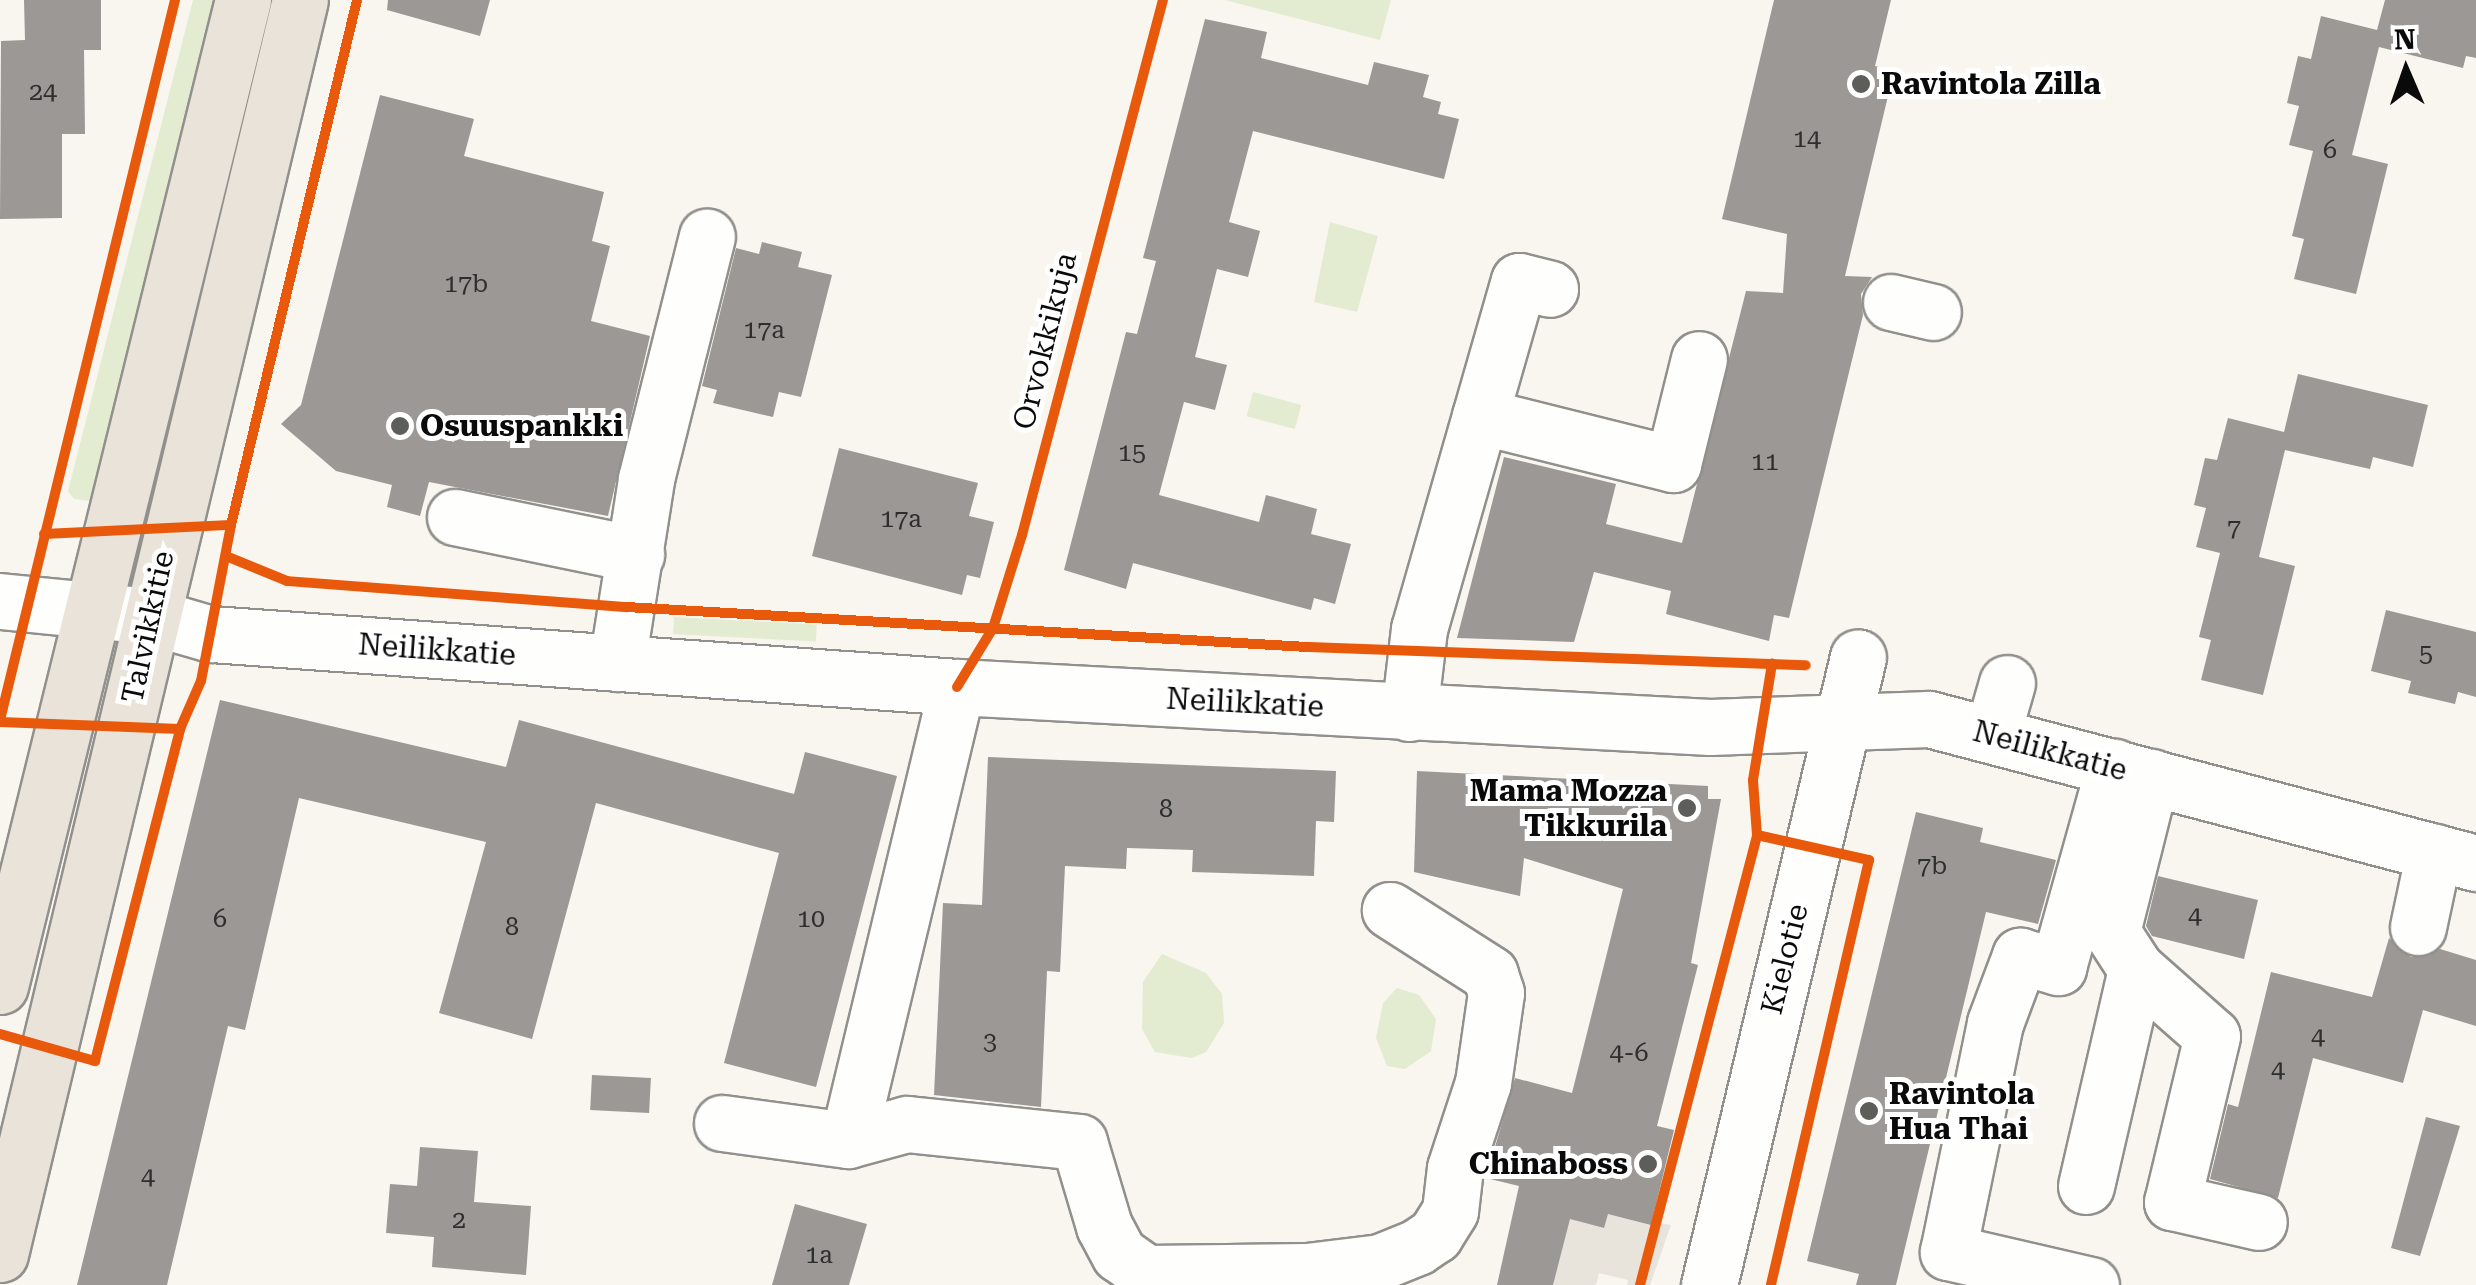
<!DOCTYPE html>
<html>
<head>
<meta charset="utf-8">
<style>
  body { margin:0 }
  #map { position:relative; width:2476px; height:1285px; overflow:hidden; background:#f8f6ef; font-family:"Roboto Serif",serif }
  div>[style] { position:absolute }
  .green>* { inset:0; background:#e3ebd1; transform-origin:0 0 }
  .plaza>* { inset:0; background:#e8e4db }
  .building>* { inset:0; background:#9b9895; transform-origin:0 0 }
  .roads { filter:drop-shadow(2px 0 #91908d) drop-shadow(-2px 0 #91908d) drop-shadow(0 2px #91908d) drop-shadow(0 -2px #91908d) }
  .minor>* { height:55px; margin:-27.5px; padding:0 27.5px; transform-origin:27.5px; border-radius:27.5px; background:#fefefd }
  .major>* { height:55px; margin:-27.5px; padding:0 27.5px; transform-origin:27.5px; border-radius:27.5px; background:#e9e3d9 }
  .cycleway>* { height:10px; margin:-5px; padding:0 5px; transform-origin:5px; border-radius:5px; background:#e8590c }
  .dots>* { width:28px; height:28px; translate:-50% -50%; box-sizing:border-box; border:5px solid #fff; border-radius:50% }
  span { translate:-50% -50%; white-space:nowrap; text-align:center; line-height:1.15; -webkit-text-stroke:10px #fff; paint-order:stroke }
  .number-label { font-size:25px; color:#2e2e2d }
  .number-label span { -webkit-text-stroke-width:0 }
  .poi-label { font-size:30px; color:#0a0a0a; font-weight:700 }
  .left { translate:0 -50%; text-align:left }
  .right { translate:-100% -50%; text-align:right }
  .street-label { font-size:30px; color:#0a0a0a }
  .north { position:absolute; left:2356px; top:20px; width:100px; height:100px; -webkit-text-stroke:8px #fff; paint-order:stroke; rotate:358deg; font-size:28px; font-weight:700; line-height:40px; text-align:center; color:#0a0a0a }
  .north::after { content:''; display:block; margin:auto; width:35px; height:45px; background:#0a0a0a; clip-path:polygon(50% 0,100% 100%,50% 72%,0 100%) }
</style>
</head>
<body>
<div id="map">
  <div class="green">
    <div style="clip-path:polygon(193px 0,213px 0,94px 494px,90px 501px,74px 499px,68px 491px)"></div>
    <div style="clip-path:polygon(1225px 0,1391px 0,1380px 40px)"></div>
    <div style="clip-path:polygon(1330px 222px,1378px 236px,1357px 312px,1314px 302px)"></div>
    <div style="left:1253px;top:392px;width:50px;height:25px;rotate:15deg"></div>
    <div style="left:674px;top:617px;width:143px;height:17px;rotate:3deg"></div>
    <div style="clip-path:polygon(1162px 954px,1206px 973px,1222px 994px,1224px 1023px,1206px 1052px,1192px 1058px,1155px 1052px,1142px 1029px,1143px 982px)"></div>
    <div style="clip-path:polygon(1397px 988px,1419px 995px,1436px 1019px,1431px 1051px,1405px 1069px,1387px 1066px,1376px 1038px,1383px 1003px)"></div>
  </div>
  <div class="plaza">
    <div style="clip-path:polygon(1556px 1202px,1578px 1207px,1575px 1220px,1603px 1228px,1608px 1214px,1671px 1225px,1650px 1285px,1627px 1285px,1628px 1280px,1599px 1273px,1596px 1285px,1553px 1285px,1555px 1275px,1537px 1272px)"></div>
  </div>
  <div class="building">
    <div style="clip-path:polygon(24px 0,101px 0,101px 50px,84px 50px,85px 134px,62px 134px,62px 218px,0 219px,1px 41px,25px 40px)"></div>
    <div style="clip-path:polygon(388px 0,490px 0,480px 36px,387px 10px)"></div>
    <div style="clip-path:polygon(1774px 0,1891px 0,1875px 66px,1894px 71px,1845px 276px,1872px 277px,1861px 294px,1863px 315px,1789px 618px,1774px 615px,1769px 641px,1666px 614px,1671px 591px,1594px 572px,1574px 642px,1457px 638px,1504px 457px,1616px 484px,1606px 524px,1682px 543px,1746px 291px,1783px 293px,1787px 234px,1722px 219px)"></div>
    <div style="clip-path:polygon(2385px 0,2476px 0,2476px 58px,2466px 56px,2463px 68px,2379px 47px,2352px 155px,2388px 164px,2356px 294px,2294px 279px,2304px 239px,2292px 236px,2313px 151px,2289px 145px,2299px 106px,2287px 103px,2298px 56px,2311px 59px,2321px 16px,2377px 30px)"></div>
    <div style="clip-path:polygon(1205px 19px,1267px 32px,1261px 58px,1368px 85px,1374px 62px,1429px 75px,1423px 97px,1441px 102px,1438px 114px,1459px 119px,1444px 179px,1253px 131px,1229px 222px,1260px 231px,1248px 277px,1217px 269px,1195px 357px,1227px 365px,1215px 410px,1184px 402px,1159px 495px,1259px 522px,1266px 495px,1317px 509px,1311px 534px,1351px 544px,1335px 604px,1314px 598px,1311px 610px,1133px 563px,1126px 589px,1064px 570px,1126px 332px,1137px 334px,1156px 261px,1143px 258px)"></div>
    <div style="clip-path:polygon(380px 95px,474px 119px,464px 156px,604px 192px,592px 241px,610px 246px,591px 321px,650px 336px,608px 516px,429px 482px,420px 516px,387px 507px,392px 485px,336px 471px,281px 424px,301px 405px)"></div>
    <div style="clip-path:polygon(762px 242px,802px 252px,798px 267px,832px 275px,801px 397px,779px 392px,773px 417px,713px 403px,717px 390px,702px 386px,736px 248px,759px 254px)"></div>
    <div style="clip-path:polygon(2298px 374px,2428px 405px,2413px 467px,2373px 457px,2370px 469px,2285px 450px,2259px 557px,2295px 566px,2263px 695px,2201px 680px,2211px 640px,2199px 637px,2220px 553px,2196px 547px,2206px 508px,2194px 505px,2205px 458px,2217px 460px,2228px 418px,2284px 432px)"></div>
    <div style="clip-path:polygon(839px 448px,978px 483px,969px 516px,994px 522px,980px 578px,967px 575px,962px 595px,812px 556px)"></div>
    <div style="clip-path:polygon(2386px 610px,2476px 632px,2476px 697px,2458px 692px,2455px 704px,2408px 693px,2411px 681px,2371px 671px)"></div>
    <div style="clip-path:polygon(220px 700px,506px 767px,519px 720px,794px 794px,805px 752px,897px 776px,816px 1087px,724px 1063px,779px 853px,596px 803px,532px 1039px,439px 1013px,486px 842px,299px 798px,245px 1030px,228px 1026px,167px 1285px,77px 1285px)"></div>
    <div style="clip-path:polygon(988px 757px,1336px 771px,1334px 822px,1316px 821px,1314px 876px,1192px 872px,1193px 850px,1127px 848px,1126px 869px,1065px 866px,1060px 972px,1047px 971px,1041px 1107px,934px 1095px,943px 903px,982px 905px)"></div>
    <div style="clip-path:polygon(1417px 771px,1708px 786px,1708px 799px,1721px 799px,1691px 963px,1698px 965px,1657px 1126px,1674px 1130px,1651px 1225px,1608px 1214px,1604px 1228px,1570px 1219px,1553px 1285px,1497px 1285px,1519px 1186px,1486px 1178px,1515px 1078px,1572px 1093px,1623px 889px,1524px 858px,1520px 896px,1414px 872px)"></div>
    <div style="clip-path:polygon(1916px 812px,1983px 828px,1980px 842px,2056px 860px,2038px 924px,1986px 912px,1896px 1285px,1856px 1285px,1859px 1274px,1807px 1261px)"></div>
    <div style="clip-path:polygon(2158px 876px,2258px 900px,2244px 959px,2152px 936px,2146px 926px)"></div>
    <div style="clip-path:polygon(2389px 938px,2411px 957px,2440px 949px,2476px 960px,2476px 1026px,2423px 1010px,2403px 1083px,2313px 1058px,2278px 1198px,2210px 1179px,2228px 1104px,2238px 1107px,2271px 972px,2372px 997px)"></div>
    <div style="left:592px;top:1075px;width:59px;height:35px;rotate:3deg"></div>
    <div style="clip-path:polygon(2426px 1117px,2460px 1126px,2420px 1256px,2391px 1248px)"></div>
    <div style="clip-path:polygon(420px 1147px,478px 1151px,474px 1202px,531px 1206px,526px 1275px,432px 1267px,434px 1237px,386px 1233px,390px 1184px,417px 1186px)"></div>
    <div style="clip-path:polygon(795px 1204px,867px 1224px,849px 1285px,772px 1285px)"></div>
  </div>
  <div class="roads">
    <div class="minor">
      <div style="left:1891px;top:302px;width:43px;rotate:13.4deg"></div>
      <div style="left:1480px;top:416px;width:199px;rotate:14deg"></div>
      <div style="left:1673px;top:464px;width:108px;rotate:-76.1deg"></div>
      <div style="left:455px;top:517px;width:185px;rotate:11.6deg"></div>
      <div style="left:0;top:601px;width:150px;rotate:5.7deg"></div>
      <div style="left:149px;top:616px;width:65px;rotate:16.2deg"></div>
      <div style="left:211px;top:634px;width:748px;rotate:4.06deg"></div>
      <div style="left:957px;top:687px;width:754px;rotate:3.04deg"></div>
      <div style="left:1710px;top:727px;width:219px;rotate:-2.1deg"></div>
      <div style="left:1929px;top:719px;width:566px;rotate:14.75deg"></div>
      <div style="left:617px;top:663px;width:186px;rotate:-81deg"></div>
      <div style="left:646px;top:479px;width:250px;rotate:-75.9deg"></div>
      <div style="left:1409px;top:713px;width:85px;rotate:-83.2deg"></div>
      <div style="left:1419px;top:629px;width:362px;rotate:-74deg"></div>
      <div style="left:1519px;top:281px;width:32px;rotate:14deg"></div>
      <div style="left:1992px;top:735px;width:54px;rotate:-73.9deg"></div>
      <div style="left:2418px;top:927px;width:77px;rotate:-78deg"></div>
      <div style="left:2136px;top:969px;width:101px;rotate:41.4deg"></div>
      <div style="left:2212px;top:1036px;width:171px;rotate:103.5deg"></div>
      <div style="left:2172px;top:1202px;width:89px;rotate:12.9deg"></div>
      <div style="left:722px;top:1123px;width:127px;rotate:7.7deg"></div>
      <div style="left:848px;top:1140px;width:466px;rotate:-76.5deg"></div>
      <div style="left:848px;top:1140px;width:61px;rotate:-15.2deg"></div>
      <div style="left:907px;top:1124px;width:173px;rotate:6deg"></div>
      <div style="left:1079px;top:1142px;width:88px;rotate:73.4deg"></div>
      <div style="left:1104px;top:1226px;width:32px;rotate:62deg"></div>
      <div style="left:1119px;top:1254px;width:33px;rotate:35deg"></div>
      <div style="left:1146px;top:1273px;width:161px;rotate:-0.7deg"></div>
      <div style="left:1307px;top:1271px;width:74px;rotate:-7deg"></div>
      <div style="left:1380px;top:1262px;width:40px;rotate:-22deg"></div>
      <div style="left:1417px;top:1247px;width:22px;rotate:-34deg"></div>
      <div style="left:1435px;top:1235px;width:28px;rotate:-58deg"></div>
      <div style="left:1450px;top:1211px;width:43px;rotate:-83.4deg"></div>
      <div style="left:1455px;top:1168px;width:89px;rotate:-71.8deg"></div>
      <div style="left:1483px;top:1083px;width:91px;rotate:-81.8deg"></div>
      <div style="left:1496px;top:993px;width:20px;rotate:-108deg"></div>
      <div style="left:1490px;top:974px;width:119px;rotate:-147.4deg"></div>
      <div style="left:2086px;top:1186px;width:223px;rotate:-77deg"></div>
      <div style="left:2136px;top:969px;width:44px;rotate:-123deg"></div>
      <div style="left:2112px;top:932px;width:160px;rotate:-75.9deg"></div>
      <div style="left:1709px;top:1285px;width:645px;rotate:-76.65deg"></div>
      <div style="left:2091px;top:1285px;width:147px;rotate:-167deg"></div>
      <div style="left:1948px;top:1252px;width:234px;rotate:-78.4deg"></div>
      <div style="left:1995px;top:1023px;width:72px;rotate:-69.5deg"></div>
      <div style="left:2020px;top:956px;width:40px;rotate:16deg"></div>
      <div style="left:2058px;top:967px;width:208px;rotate:-74.4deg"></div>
    </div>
    <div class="major">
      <div style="left:0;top:986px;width:1016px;rotate:-76.16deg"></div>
      <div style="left:0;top:1254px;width:1289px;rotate:-76.55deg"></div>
    </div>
  </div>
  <div class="cycleway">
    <div style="left:44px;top:534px;width:187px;rotate:-2.8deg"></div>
    <div style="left:226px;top:556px;width:66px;rotate:22.3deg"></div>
    <div style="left:287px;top:581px;width:340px;rotate:4.4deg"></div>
    <div style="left:626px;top:607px;width:682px;rotate:3.36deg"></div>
    <div style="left:1307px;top:647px;width:499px;rotate:2.1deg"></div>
    <div style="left:957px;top:687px;width:69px;rotate:-58.6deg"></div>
    <div style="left:993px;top:628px;width:97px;rotate:-72.7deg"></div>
    <div style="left:1022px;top:535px;width:553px;rotate:-75.24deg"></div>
    <div style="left:0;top:720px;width:741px;rotate:-76.34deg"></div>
    <div style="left:0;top:722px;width:180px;rotate:2.2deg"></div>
    <div style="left:1757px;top:835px;width:115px;rotate:12.6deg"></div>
    <div style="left:1869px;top:860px;width:436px;rotate:103deg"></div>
    <div style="left:0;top:1034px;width:99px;rotate:15.9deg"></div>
    <div style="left:95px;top:1061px;width:343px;rotate:-75.6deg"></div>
    <div style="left:180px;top:729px;width:52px;rotate:-66.4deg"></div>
    <div style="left:201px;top:681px;width:159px;rotate:-79.1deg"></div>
    <div style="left:231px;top:525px;width:540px;rotate:-76.5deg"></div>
    <div style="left:1640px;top:1285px;width:465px;rotate:-75.4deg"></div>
    <div style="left:1757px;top:835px;width:55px;rotate:-94.2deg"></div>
    <div style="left:1753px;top:780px;width:118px;rotate:-80.7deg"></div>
  </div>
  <div class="dots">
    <div style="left:1861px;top:84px;background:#5d5d5a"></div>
    <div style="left:400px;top:426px;background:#5d5d5a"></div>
    <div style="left:1687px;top:808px;background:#5d5d5a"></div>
    <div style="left:1869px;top:1111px;background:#5d5d5a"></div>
    <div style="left:1648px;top:1164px;background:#5d5d5a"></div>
  </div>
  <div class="number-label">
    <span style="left:43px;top:92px">24</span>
    <span style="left:1807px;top:139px">14</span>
    <span style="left:2330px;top:150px">6</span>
    <span style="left:466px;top:284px">17b</span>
    <span style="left:764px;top:330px">17a</span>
    <span style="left:1132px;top:453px">15</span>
    <span style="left:1765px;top:462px">11</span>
    <span style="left:901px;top:519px">17a</span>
    <span style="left:2234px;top:528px">7</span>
    <span style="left:2426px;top:654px">5</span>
    <span style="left:1166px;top:809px">8</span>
    <span style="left:1932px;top:866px">7b</span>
    <span style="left:2195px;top:916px">4</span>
    <span style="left:220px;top:919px">6</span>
    <span style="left:811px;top:919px">10</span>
    <span style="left:512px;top:927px">8</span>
    <span style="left:2318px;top:1037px">4</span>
    <span style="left:990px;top:1042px">3</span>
    <span style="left:1629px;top:1053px">4-6</span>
    <span style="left:2278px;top:1070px">4</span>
    <span style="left:148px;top:1177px">4</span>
    <span style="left:459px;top:1220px">2</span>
    <span style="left:819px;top:1255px">1a</span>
  </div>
  <div class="poi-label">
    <span class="left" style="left:1881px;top:84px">Ravintola Zilla</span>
    <span class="left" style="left:420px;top:426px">Osuuspankki</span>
    <span class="right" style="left:1667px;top:808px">Mama Mozza<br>Tikkurila</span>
    <span class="left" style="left:1889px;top:1111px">Ravintola<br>Hua Thai</span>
    <span class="right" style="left:1628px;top:1164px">Chinaboss</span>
  </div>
  <div class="street-label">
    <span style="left:1045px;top:341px;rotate:-76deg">Orvokkikuja</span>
    <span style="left:148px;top:627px;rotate:-78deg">Talvikkitie</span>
    <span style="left:437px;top:650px;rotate:4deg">Neilikkatie</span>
    <span style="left:1245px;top:703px;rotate:3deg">Neilikkatie</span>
    <span style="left:2050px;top:751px;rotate:15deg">Neilikkatie</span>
    <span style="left:1785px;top:959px;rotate:-76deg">Kielotie</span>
  </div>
  <div class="north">N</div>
</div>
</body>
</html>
